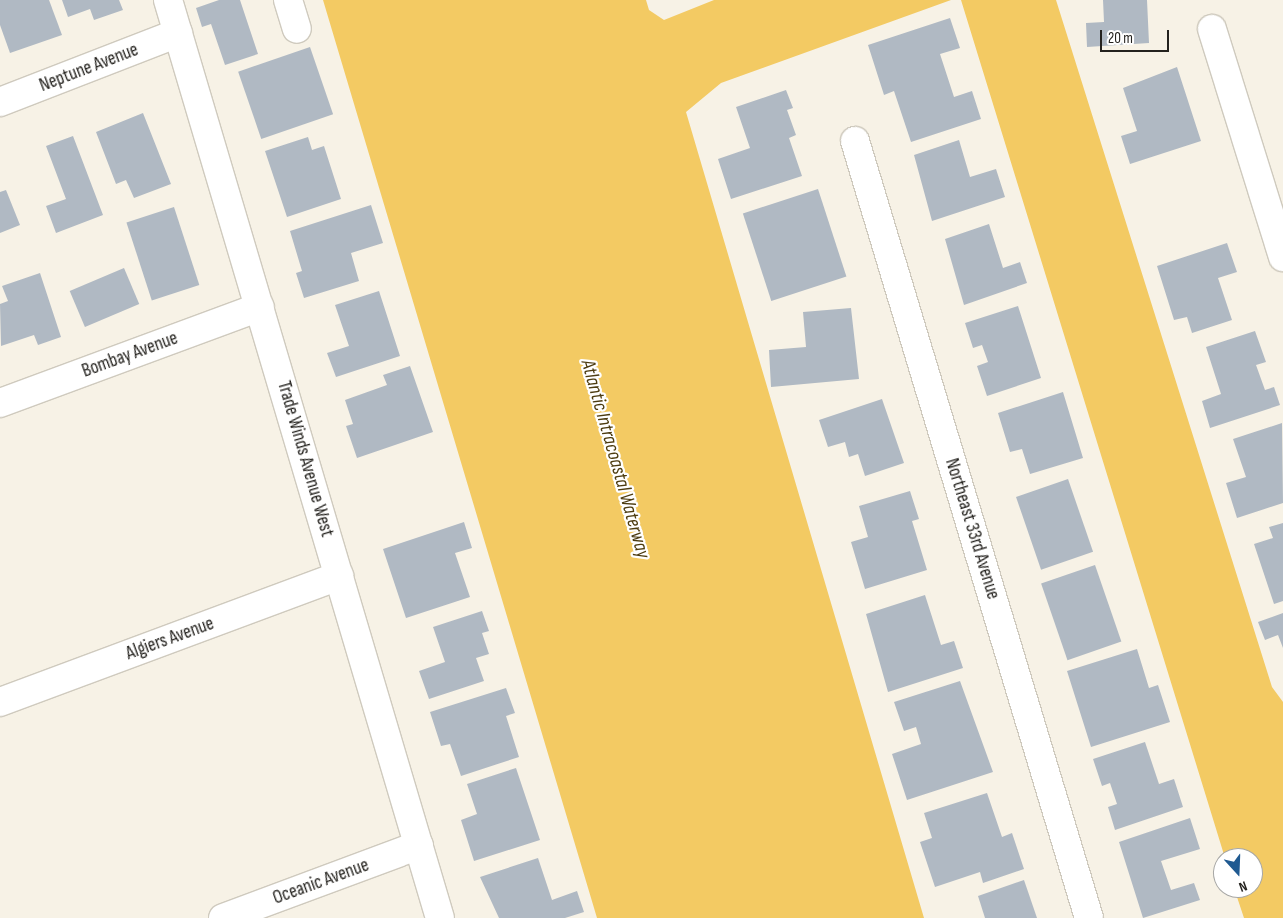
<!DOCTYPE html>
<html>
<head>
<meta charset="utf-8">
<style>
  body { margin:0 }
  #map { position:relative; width:1283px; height:918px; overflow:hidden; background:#f7f2e6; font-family:"Sofia Sans Condensed",sans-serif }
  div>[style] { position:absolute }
  .water>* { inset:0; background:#f3ca63 }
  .building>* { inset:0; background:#b0b9c3; transform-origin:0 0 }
  .roads { filter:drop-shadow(1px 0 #cfcabe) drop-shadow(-1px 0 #cfcabe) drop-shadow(0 1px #cfcabe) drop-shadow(0 -1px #cfcabe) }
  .minor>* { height:28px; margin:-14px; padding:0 14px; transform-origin:14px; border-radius:14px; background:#fff }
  span { translate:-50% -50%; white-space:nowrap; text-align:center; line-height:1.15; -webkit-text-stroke:4.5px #fff; paint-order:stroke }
  .street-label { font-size:19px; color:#24221e }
  .water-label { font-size:20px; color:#4d3c10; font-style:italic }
  .north { position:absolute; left:1213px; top:848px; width:50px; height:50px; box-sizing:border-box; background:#fff; border:1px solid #a7a7a5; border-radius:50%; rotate:160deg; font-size:14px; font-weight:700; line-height:20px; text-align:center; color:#24221e }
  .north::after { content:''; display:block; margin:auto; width:18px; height:22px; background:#205a91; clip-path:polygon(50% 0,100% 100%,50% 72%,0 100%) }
  .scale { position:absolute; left:1100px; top:30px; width:69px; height:22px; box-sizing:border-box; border:2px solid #24221e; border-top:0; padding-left:6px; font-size:15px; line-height:18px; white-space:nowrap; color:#24221e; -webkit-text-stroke:4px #fff; paint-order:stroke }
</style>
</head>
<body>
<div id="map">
  <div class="water">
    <div style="clip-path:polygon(323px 0,646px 0,649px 10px,664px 20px,714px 0,951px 0,721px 83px,686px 112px,924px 918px,597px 918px)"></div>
    <div style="clip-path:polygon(961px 0,1056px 0,1272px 687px,1283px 702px,1283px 918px,1244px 918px,1234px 888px,1253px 888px,1253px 858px,1225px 858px)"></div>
  </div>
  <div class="building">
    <div style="clip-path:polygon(0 0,49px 0,62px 35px,10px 53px,0 25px)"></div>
    <div style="clip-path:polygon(62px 0,119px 0,123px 10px,94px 20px,90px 9px,68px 17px)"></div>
    <div style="clip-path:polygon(219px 0,240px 0,258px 54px,225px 65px,211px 24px,202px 27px,196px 8px)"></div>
    <div style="clip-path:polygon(1103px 0,1147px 0,1149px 43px,1087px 47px,1086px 23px,1104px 22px)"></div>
    <div style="clip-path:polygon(950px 18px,960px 48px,940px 54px,954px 97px,972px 91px,981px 119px,911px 142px,894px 91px,884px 95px,868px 45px)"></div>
    <div style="left:310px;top:47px;width:71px;height:76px;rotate:71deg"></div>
    <div style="clip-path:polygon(1177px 67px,1201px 141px,1130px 164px,1121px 136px,1137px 131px,1123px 88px)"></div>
    <div style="clip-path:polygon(786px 90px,793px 108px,787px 110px,796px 135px,789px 138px,802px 176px,731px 199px,718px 159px,750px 148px,736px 107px)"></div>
    <div style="clip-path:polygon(143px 113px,171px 184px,134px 198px,126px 180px,116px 184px,96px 132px)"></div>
    <div style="clip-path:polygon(73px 136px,103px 215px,56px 233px,46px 206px,66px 199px,46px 146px)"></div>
    <div style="clip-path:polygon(308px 137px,312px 150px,324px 146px,341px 199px,287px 217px,265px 151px)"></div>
    <div style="clip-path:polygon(959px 140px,970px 177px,996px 169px,1005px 197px,932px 221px,914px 155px)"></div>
    <div style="left:818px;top:189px;width:92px;height:79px;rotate:72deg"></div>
    <div style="clip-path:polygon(6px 190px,20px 225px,0 233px,0 192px)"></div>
    <div style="clip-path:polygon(371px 205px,383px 243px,351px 253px,359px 281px,304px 298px,296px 273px,302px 271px,290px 231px)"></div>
    <div style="left:174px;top:207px;width:82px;height:50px;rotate:72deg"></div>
    <div style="clip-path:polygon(989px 224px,1003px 268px,1020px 262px,1027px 283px,964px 305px,945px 239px)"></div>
    <div style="clip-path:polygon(1227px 243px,1237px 272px,1218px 278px,1232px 320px,1192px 333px,1187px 317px,1174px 320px,1157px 266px)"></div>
    <div style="left:124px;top:268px;width:39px;height:59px;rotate:67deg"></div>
    <div style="clip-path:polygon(40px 273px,61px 337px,38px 345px,34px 335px,1px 346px,0 304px,8px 301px,2px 286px)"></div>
    <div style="clip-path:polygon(379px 291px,400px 356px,336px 377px,327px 353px,349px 346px,335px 305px)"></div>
    <div style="clip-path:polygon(1018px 306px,1041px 378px,987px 396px,977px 366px,988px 362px,982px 345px,973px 348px,965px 323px)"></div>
    <div style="clip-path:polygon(851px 308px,859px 379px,771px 387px,769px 350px,806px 347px,803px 312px)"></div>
    <div style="clip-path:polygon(1255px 331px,1266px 362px,1256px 365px,1265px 390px,1274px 387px,1280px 405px,1210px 428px,1202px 401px,1221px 394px,1206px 347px)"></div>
    <div style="clip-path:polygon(410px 366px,433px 432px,357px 458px,346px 426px,353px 424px,345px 400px,387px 385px,383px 375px)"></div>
    <div style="clip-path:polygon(1063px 392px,1083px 458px,1030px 474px,1022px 449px,1010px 452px,998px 413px)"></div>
    <div style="clip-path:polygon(882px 399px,904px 463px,865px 476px,858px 454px,849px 457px,845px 442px,828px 447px,819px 420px)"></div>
    <div style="clip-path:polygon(1282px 423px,1283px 503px,1237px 518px,1226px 483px,1246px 477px,1233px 439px)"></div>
    <div style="left:1068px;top:479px;width:77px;height:55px;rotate:71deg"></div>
    <div style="clip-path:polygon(910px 491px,919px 519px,912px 521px,927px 570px,865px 589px,851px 542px,868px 537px,859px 506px)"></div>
    <div style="clip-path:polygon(464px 522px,472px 548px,455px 553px,470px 597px,406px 618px,383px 549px)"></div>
    <div style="clip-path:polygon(1283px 523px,1283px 601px,1274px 604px,1254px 544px,1273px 538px,1269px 527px)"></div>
    <div style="left:1095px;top:565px;width:81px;height:57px;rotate:71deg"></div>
    <div style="clip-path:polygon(925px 595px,941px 645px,954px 641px,963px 668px,888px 692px,866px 614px)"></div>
    <div style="clip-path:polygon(482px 611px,489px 631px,482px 633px,489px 654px,476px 658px,484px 681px,429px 699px,419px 671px,445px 662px,433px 627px)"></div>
    <div style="clip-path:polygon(1283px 613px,1283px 648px,1278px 635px,1265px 640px,1258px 622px)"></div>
    <div style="clip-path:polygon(1137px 649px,1149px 688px,1158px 685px,1170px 722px,1091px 747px,1067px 671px)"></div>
    <div style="clip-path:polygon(960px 681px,993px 772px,907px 800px,892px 754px,921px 744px,916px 727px,904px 731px,894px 702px)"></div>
    <div style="clip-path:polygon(506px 688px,515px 713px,506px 716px,519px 757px,461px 776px,450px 744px,441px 746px,430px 712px)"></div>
    <div style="clip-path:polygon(1145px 742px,1159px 784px,1174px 779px,1183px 807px,1115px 830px,1108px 807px,1117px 804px,1110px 783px,1102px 786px,1093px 759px)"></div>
    <div style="clip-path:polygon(516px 768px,540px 840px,474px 861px,461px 820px,477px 814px,467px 784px)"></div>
    <div style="clip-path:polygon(987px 793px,1002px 837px,1012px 833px,1024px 869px,983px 883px,980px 872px,935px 887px,920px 842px,932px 838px,924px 813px)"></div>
    <div style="clip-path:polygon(1190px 818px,1200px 849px,1161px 861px,1171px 890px,1194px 883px,1200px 900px,1143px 918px,1119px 842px)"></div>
    <div style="clip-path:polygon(538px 858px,552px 900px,577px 891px,584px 912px,565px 918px,499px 918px,480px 877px)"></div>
    <div style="clip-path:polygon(1024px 880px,1037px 918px,985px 918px,978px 896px)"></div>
  </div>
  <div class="roads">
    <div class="minor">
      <div style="left:168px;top:0;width:957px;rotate:73.5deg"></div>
      <div style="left:288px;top:0;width:30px;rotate:73deg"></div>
      <div style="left:1212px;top:29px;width:239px;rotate:72.7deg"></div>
      <div style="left:0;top:102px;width:191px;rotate:-21.2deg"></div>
      <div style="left:855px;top:141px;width:811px;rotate:73.24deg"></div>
      <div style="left:0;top:403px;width:277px;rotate:-20.3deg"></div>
      <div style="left:0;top:702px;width:362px;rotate:-20.4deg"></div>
      <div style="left:223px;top:918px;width:209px;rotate:-20.4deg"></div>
    </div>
  </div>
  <div class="street-label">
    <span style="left:89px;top:68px;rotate:-21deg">Neptune Avenue</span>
    <span style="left:130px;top:355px;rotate:-20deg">Bombay Avenue</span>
    <span style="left:305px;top:459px;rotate:74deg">Trade Winds Avenue West</span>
    <span style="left:972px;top:529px;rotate:73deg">Northeast 33rd Avenue</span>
    <span style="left:170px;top:639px;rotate:-20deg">Algiers Avenue</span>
    <span style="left:321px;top:882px;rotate:-20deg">Oceanic Avenue</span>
  </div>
  <div class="water-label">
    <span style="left:615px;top:459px;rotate:74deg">Atlantic Intracoastal Waterway</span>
  </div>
  <div class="north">N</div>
  <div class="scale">20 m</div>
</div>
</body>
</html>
